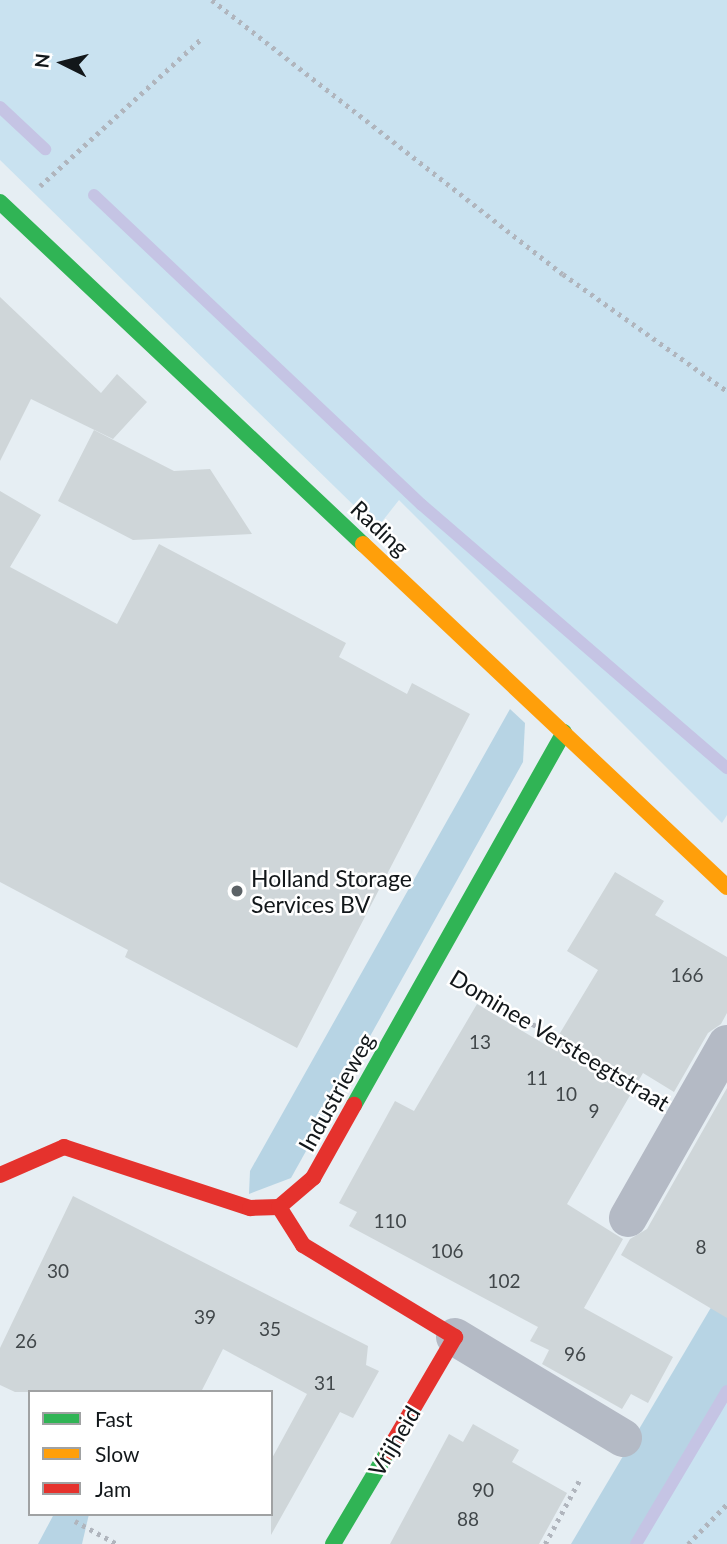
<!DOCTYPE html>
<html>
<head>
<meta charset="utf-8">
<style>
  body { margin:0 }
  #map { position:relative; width:727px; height:1544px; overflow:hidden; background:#e6eef3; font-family:Lato,sans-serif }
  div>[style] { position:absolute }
  .green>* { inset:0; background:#c9e2f0 }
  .forest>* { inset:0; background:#b7d4e4 }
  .stream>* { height:12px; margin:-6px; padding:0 6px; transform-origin:6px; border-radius:6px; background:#c5c4e4 }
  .building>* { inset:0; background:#cfd6d9 }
  .path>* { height:4.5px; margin-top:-2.25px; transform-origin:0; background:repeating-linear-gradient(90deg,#b0b5bd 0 3.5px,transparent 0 8.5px) }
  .street>* { height:38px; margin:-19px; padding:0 19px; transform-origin:19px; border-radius:19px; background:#b4bac5 }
  .fast>* { height:16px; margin:-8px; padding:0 8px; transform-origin:8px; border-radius:8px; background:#30b455 }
  .slow>* { height:16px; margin:-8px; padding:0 8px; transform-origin:8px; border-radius:8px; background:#ff9f0a }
  .jam>* { height:16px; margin:-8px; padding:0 8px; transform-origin:8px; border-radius:8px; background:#e5322d }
  .dots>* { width:19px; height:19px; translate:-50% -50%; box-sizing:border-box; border:4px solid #fff; border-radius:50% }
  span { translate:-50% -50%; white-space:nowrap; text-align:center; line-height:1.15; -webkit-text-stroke:5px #fff; paint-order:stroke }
  .number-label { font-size:19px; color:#41474a }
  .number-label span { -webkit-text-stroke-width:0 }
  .street-label { font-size:23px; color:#12171a }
  .poi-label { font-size:23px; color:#12171a }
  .left { translate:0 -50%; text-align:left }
  .legend { position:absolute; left:28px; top:1390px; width:245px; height:126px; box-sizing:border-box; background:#fff; border:2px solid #a0a2a3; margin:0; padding:9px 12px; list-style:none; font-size:21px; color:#12171a }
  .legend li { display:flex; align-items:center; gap:14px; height:35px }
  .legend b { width:35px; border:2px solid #a0a2a3 }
  .north { position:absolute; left:28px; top:28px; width:70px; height:70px; -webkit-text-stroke:5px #fff; paint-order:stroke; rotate:276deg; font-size:19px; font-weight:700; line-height:28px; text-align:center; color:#12171a }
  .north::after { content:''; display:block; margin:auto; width:24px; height:32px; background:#12171a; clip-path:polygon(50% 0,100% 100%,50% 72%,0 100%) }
</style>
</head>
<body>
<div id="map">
  <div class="green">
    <div style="clip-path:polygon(0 0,727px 0,727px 815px,722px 823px,399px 500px,377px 528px,0 160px)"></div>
    <div style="clip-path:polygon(727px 1395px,727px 1544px,630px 1544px,710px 1422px)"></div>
  </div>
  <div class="forest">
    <div style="clip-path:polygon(510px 709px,525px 723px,523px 762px,291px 1178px,249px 1194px,250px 1171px)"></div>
    <div style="clip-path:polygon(719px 1294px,727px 1299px,727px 1395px,630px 1544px,571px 1544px)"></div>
    <div style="clip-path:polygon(54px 1514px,89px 1514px,82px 1544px,38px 1544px)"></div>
  </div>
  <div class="stream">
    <div style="left:0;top:107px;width:62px;rotate:43deg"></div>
    <div style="left:94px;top:195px;width:451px;rotate:43.4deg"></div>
    <div style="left:422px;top:505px;width:403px;rotate:40.8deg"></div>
    <div style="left:636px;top:1544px;width:178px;rotate:-59.3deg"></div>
  </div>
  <div class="building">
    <div style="clip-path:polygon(0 297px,101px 393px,117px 374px,147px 402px,113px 439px,31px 399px,0 461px)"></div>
    <div style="clip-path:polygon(94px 430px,174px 471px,210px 469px,252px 534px,133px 540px,58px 501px)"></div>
    <div style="clip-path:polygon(0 491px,41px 515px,10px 567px,117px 624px,159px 544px,346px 643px,339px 657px,407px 694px,412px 683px,470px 714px,297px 1048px,125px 957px,128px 950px,0 882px)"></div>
    <div style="clip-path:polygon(615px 872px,664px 901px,655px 915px,727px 957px,727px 1013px,721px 1024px,708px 1033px,674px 1092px,643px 1073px,567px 1204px,623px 1239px,584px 1308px,673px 1357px,648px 1403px,631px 1394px,622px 1409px,542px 1364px,549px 1350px,530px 1341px,538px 1327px,349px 1226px,357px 1212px,339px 1203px,395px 1101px,414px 1111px,477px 1004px,551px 1048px,598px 970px,567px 951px)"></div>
    <div style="clip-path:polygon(727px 1088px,727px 1318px,621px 1255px,630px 1239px,647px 1229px)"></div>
    <div style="clip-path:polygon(73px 1196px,368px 1346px,366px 1365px,379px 1371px,353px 1418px,340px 1412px,271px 1535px,271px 1460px,307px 1394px,223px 1349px,201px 1392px,15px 1392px,0 1385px,0 1348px)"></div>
    <div style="clip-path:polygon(473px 1424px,519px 1450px,512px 1462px,567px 1493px,539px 1544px,390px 1544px,449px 1434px,463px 1442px)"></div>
  </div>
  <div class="path">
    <div style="left:212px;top:0;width:445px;rotate:38deg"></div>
    <div style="left:563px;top:274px;width:201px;rotate:35.5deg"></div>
    <div style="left:40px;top:186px;width:217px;rotate:-42.4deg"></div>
    <div style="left:467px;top:985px;width:215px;rotate:30.7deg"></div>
    <div style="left:75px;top:1521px;width:48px;rotate:28.7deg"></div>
    <div style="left:545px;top:1544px;width:74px;rotate:-61.7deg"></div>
    <div style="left:688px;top:1544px;width:56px;rotate:-45.7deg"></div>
  </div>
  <div class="street">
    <div style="left:628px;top:1218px;width:200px;rotate:-60.4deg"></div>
    <div style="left:455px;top:1337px;width:196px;rotate:31deg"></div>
  </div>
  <div class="fast">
    <div style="left:0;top:202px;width:499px;rotate:43.3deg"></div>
    <div style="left:354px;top:1105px;width:428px;rotate:-60.6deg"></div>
    <div style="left:333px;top:1544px;width:106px;rotate:-59.3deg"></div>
  </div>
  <div class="slow">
    <div style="left:363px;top:544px;width:500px;rotate:43.3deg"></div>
  </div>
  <div class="jam">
    <div style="left:0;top:1175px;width:70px;rotate:-23.6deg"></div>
    <div style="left:64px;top:1147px;width:196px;rotate:18.2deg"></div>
    <div style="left:250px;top:1208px;width:29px;rotate:-2deg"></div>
    <div style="left:279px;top:1207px;width:45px;rotate:-40.5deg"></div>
    <div style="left:313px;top:1178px;width:84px;rotate:-60.7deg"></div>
    <div style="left:279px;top:1207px;width:45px;rotate:57.7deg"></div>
    <div style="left:303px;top:1245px;width:178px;rotate:31.2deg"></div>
    <div style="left:455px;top:1337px;width:134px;rotate:120.4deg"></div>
  </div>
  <div class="dots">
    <div style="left:237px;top:891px;background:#5c6266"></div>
  </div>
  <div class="number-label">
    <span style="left:687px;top:975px">166</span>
    <span style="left:480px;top:1042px">13</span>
    <span style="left:537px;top:1078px">11</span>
    <span style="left:566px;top:1094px">10</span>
    <span style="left:594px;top:1111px">9</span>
    <span style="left:390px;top:1221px">110</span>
    <span style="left:701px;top:1247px">8</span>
    <span style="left:447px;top:1251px">106</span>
    <span style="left:58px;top:1271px">30</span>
    <span style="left:504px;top:1281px">102</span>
    <span style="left:205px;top:1317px">39</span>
    <span style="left:270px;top:1329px">35</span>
    <span style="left:26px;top:1341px">26</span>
    <span style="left:575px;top:1354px">96</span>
    <span style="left:325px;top:1383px">31</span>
    <span style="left:483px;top:1490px">90</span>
    <span style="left:468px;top:1519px">88</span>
  </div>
  <div class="street-label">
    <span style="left:380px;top:528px;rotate:43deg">Rading</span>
    <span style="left:560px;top:1040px;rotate:31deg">Dominee Versteegtstraat</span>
    <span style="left:336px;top:1092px;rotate:-61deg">Industrieweg</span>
    <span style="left:394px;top:1441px;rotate:-59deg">Vrijheid</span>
  </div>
  <div class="poi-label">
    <span class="left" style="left:251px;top:891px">Holland Storage<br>Services BV</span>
  </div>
  <ul class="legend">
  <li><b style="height:9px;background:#30b455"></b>Fast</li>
  <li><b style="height:9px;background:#ff9f0a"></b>Slow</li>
  <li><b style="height:9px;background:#e5322d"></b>Jam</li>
  </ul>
  <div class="north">N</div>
</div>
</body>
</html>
